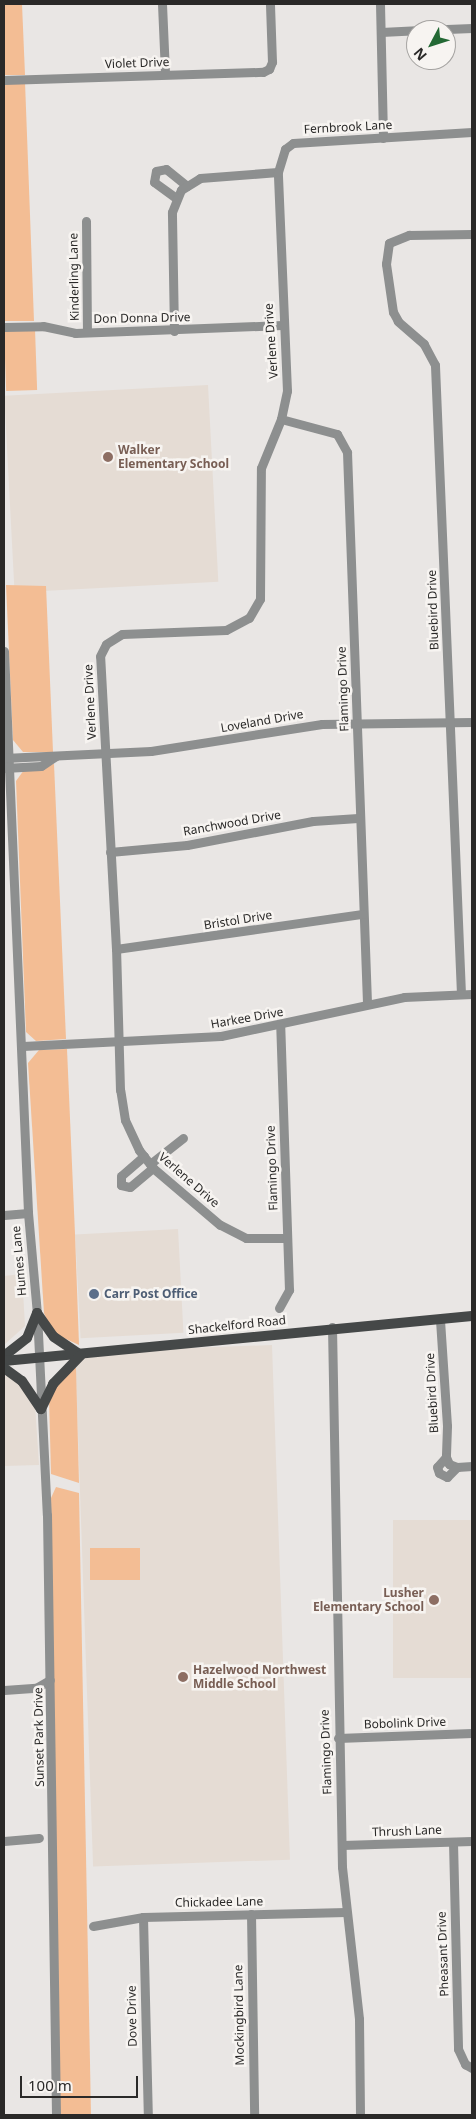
<!DOCTYPE html>
<html>
<head>
<meta charset="utf-8">
<style>
  body { margin:0 }
  #map { position:relative; width:476px; height:2119px; overflow:hidden; background:#e9e6e4; font-family:"Noto Sans",sans-serif }
  div>[style] { position:absolute }
  .built>* { inset:0; background:#e5dcd4; transform-origin:0 0 }
  .green>* { inset:0; background:#f3bd94; transform-origin:0 0 }
  .minor>* { height:9px; margin:-4.5px; padding:0 4.5px; transform-origin:4.5px; border-radius:4.5px; background:#8d8f8f }
  .major>* { height:10px; margin:-5px; padding:0 5px; transform-origin:5px; border-radius:5px; background:#454848 }
  .dots>* { width:14px; height:14px; translate:-50% -50%; box-sizing:border-box; border:2px solid #f7f4f1; border-radius:50% }
  span { translate:-50% -50%; white-space:nowrap; text-align:center; line-height:1.15; -webkit-text-stroke:5px #f7f4f1; paint-order:stroke }
  .street-label { font-size:12px; color:#2a2928 }
  .education-label { font-size:12px; color:#785e54; font-weight:700 }
  .left { translate:0 -50%; text-align:left }
  .right { translate:-100% -50%; text-align:right }
  .service-label { font-size:12px; color:#4e5e75; font-weight:700 }
  .frame { position:absolute; inset:0; border:5px solid #2a2928; pointer-events:none }
  .north { position:absolute; left:406px; top:20px; width:50px; height:50px; box-sizing:border-box; background:#f7f4f1; border:1px solid #a5a3a1; border-radius:50%; rotate:230deg; font-size:14px; font-weight:700; line-height:20px; text-align:center; color:#2a2928 }
  .north::after { content:''; display:block; margin:auto; width:18px; height:22px; background:#236834; clip-path:polygon(50% 0,100% 100%,50% 72%,0 100%) }
  .scale { position:absolute; left:20px; top:2076px; width:118px; height:22px; box-sizing:border-box; border:2px solid #2a2928; border-top:0; padding-left:6px; font-size:15px; line-height:18px; white-space:nowrap; color:#2a2928; -webkit-text-stroke:4px #f7f4f1; paint-order:stroke }
</style>
</head>
<body>
<div id="map">
  <div class="built">
    <div style="left:208px;top:385px;width:197px;height:204px;rotate:87deg"></div>
    <div style="left:178px;top:1229px;width:104px;height:103px;rotate:87deg"></div>
    <div style="clip-path:polygon(22px 1274px,25px 1326px,4px 1345px,4px 1276px)"></div>
    <div style="left:272px;top:1345px;width:515px;height:197px;rotate:88deg"></div>
    <div style="clip-path:polygon(4px 1373px,17px 1377px,35px 1405px,39px 1465px,4px 1466px)"></div>
    <div style="left:472px;top:1520px;width:158px;height:79px;rotate:90deg"></div>
  </div>
  <div class="green">
    <div style="clip-path:polygon(4px 4px,22px 4px,25px 75px,4px 75px)"></div>
    <div style="clip-path:polygon(25px 82px,34px 321px,4px 321px,4px 83px)"></div>
    <div style="left:35px;top:329px;width:61px;height:31px;rotate:88deg"></div>
    <div style="clip-path:polygon(6px 585px,46px 586px,53px 752px,23px 752px,13px 740px)"></div>
    <div style="clip-path:polygon(54px 764px,66px 1039px,36px 1041px,26px 1032px,16px 781px,24px 770px)"></div>
    <div style="clip-path:polygon(67px 1049px,75px 1234px,79px 1345px,53px 1333px,44px 1313px,28px 1063px,39px 1050px)"></div>
    <div style="clip-path:polygon(76px 1368px,79px 1483px,51px 1474px,49px 1397px,69px 1369px)"></div>
    <div style="clip-path:polygon(56px 1487px,79px 1493px,91px 2115px,59px 2115px,51px 1498px)"></div>
    <div style="left:90px;top:1548px;width:50px;height:32px"></div>
  </div>
  <div class="minor">
    <div style="left:162px;top:4px;width:70px;rotate:87.5deg"></div>
    <div style="left:380px;top:4px;width:134px;rotate:88.7deg"></div>
    <div style="left:422px;top:30px;width:50px;rotate:-2.3deg"></div>
    <div style="left:381px;top:32px;width:35px;rotate:-3deg"></div>
    <div style="left:4px;top:80px;width:259px;rotate:-1.8deg"></div>
    <div style="left:263px;top:72px;width:7px;rotate:-27deg"></div>
    <div style="left:269px;top:69px;width:8px;rotate:-67deg"></div>
    <div style="left:272px;top:62px;width:58px;rotate:-92deg"></div>
    <div style="left:176px;top:198px;width:27px;rotate:-144deg"></div>
    <div style="left:154px;top:182px;width:11px;rotate:-80deg"></div>
    <div style="left:156px;top:171px;width:10px;rotate:-11deg"></div>
    <div style="left:166px;top:169px;width:27px;rotate:39deg"></div>
    <div style="left:86px;top:221px;width:111px;rotate:89.5deg"></div>
    <div style="left:4px;top:327px;width:39px;rotate:-1deg"></div>
    <div style="left:43px;top:326px;width:33px;rotate:12deg"></div>
    <div style="left:75px;top:333px;width:207px;rotate:-2.2deg"></div>
    <div style="left:174px;top:331px;width:119px;rotate:-91deg"></div>
    <div style="left:172px;top:212px;width:24px;rotate:-68deg"></div>
    <div style="left:181px;top:190px;width:22px;rotate:-32deg"></div>
    <div style="left:200px;top:178px;width:78px;rotate:-4.4deg"></div>
    <div style="left:281px;top:419px;width:58px;rotate:15deg"></div>
    <div style="left:337px;top:434px;width:21px;rotate:61deg"></div>
    <div style="left:347px;top:452px;width:552px;rotate:87.92deg"></div>
    <div style="left:4px;top:651px;width:563px;rotate:87.55deg"></div>
    <div style="left:28px;top:1213px;width:100px;rotate:84.9deg"></div>
    <div style="left:37px;top:1313px;width:202px;rotate:87.2deg"></div>
    <div style="left:47px;top:1515px;width:600px;rotate:89.14deg"></div>
    <div style="left:4px;top:758px;width:147px;rotate:-2.7deg"></div>
    <div style="left:151px;top:751px;width:173px;rotate:-9deg"></div>
    <div style="left:322px;top:724px;width:150px;rotate:-0.8deg"></div>
    <div style="left:4px;top:768px;width:37px;rotate:-3deg"></div>
    <div style="left:41px;top:766px;width:18px;rotate:-34deg"></div>
    <div style="left:110px;top:852px;width:77px;rotate:-5.2deg"></div>
    <div style="left:187px;top:845px;width:128px;rotate:-10.8deg"></div>
    <div style="left:313px;top:821px;width:45px;rotate:-3.8deg"></div>
    <div style="left:116px;top:949px;width:249px;rotate:-8.1deg"></div>
    <div style="left:461px;top:994px;width:630px;rotate:-92.37deg"></div>
    <div style="left:435px;top:365px;width:24px;rotate:-118deg"></div>
    <div style="left:424px;top:344px;width:35px;rotate:-139deg"></div>
    <div style="left:398px;top:321px;width:10px;rotate:-119deg"></div>
    <div style="left:393px;top:312px;width:49px;rotate:-98.3deg"></div>
    <div style="left:386px;top:264px;width:21px;rotate:-82deg"></div>
    <div style="left:389px;top:243px;width:22px;rotate:-22deg"></div>
    <div style="left:409px;top:235px;width:63px;rotate:-0.9deg"></div>
    <div style="left:23px;top:1046px;width:198px;rotate:-2.9deg"></div>
    <div style="left:221px;top:1036px;width:187px;rotate:-12deg"></div>
    <div style="left:404px;top:997px;width:68px;rotate:-2.5deg"></div>
    <div style="left:144px;top:1156px;width:30px;rotate:139deg"></div>
    <div style="left:121px;top:1176px;width:9px;rotate:90deg"></div>
    <div style="left:121px;top:1185px;width:9px;rotate:13deg"></div>
    <div style="left:130px;top:1187px;width:30px;rotate:-40deg"></div>
    <div style="left:150px;top:1164px;width:42px;rotate:-38.2deg"></div>
    <div style="left:4px;top:1215px;width:24px;rotate:-5deg"></div>
    <div style="left:287px;top:1238px;width:41px;rotate:180deg"></div>
    <div style="left:246px;top:1238px;width:29px;rotate:-153deg"></div>
    <div style="left:220px;top:1225px;width:88px;rotate:-139.6deg"></div>
    <div style="left:153px;top:1168px;width:23px;rotate:-128deg"></div>
    <div style="left:139px;top:1150px;width:33px;rotate:-115deg"></div>
    <div style="left:125px;top:1120px;width:30px;rotate:-99deg"></div>
    <div style="left:120px;top:1090px;width:141px;rotate:-91.6deg"></div>
    <div style="left:116px;top:949px;width:293px;rotate:-93.1deg"></div>
    <div style="left:100px;top:656px;width:13px;rotate:-63deg"></div>
    <div style="left:106px;top:644px;width:19px;rotate:-32deg"></div>
    <div style="left:122px;top:634px;width:104px;rotate:-2.2deg"></div>
    <div style="left:226px;top:630px;width:26px;rotate:-28deg"></div>
    <div style="left:249px;top:618px;width:22px;rotate:-60deg"></div>
    <div style="left:260px;top:599px;width:131px;rotate:-89.6deg"></div>
    <div style="left:261px;top:468px;width:53px;rotate:-67.8deg"></div>
    <div style="left:281px;top:419px;width:29px;rotate:-78deg"></div>
    <div style="left:287px;top:391px;width:219px;rotate:-92.4deg"></div>
    <div style="left:278px;top:172px;width:24px;rotate:-73deg"></div>
    <div style="left:285px;top:149px;width:10px;rotate:-37deg"></div>
    <div style="left:293px;top:143px;width:179px;rotate:-3.5deg"></div>
    <div style="left:279px;top:1308px;width:21px;rotate:-61deg"></div>
    <div style="left:289px;top:1290px;width:265px;rotate:-91.9deg"></div>
    <div style="left:440px;top:1320px;width:106px;rotate:86.2deg"></div>
    <div style="left:447px;top:1426px;width:31px;rotate:92deg"></div>
    <div style="left:446px;top:1457px;width:8px;rotate:67deg"></div>
    <div style="left:449px;top:1464px;width:9px;rotate:21deg"></div>
    <div style="left:457px;top:1467px;width:15px;rotate:-4deg"></div>
    <div style="left:332px;top:1327px;width:540px;rotate:88.94deg"></div>
    <div style="left:342px;top:1867px;width:153px;rotate:83.6deg"></div>
    <div style="left:359px;top:2019px;width:96px;rotate:89.4deg"></div>
    <div style="left:446px;top:1457px;width:13px;rotate:132deg"></div>
    <div style="left:437px;top:1467px;width:6px;rotate:72deg"></div>
    <div style="left:439px;top:1473px;width:9px;rotate:27deg"></div>
    <div style="left:447px;top:1477px;width:14px;rotate:-45deg"></div>
    <div style="left:4px;top:1690px;width:32px;rotate:-4deg"></div>
    <div style="left:36px;top:1688px;width:16px;rotate:-30deg"></div>
    <div style="left:338px;top:1738px;width:134px;rotate:-2.1deg"></div>
    <div style="left:4px;top:1841px;width:35px;rotate:-5deg"></div>
    <div style="left:453px;top:1842px;width:207px;rotate:88.6deg"></div>
    <div style="left:458px;top:2049px;width:17px;rotate:65deg"></div>
    <div style="left:465px;top:2064px;width:8px;rotate:30deg"></div>
    <div style="left:342px;top:1845px;width:130px;rotate:-1.8deg"></div>
    <div style="left:251px;top:1914px;width:201px;rotate:89.1deg"></div>
    <div style="left:143px;top:1917px;width:198px;rotate:88.6deg"></div>
    <div style="left:93px;top:1926px;width:51px;rotate:-10.2deg"></div>
    <div style="left:143px;top:1917px;width:203px;rotate:-1.4deg"></div>
  </div>
  <div class="major">
    <div style="left:37px;top:1313px;width:29px;rotate:55deg"></div>
    <div style="left:54px;top:1337px;width:32px;rotate:34deg"></div>
    <div style="left:4px;top:1356px;width:29px;rotate:-38deg"></div>
    <div style="left:27px;top:1338px;width:27px;rotate:-68deg"></div>
    <div style="left:4px;top:1361px;width:470px;rotate:-5.5deg"></div>
    <div style="left:4px;top:1368px;width:22px;rotate:36deg"></div>
    <div style="left:22px;top:1381px;width:34px;rotate:56deg"></div>
    <div style="left:41px;top:1409px;width:28px;rotate:-64deg"></div>
    <div style="left:53px;top:1384px;width:40px;rotate:-46deg"></div>
  </div>
  <div class="dots">
    <div style="left:108px;top:457px;background:#8d6e63"></div>
    <div style="left:94px;top:1294px;background:#5c6f8a"></div>
    <div style="left:434px;top:1600px;background:#8d6e63"></div>
    <div style="left:183px;top:1677px;background:#8d6e63"></div>
  </div>
  <div class="street-label">
    <span style="left:137px;top:63px;rotate:-2deg">Violet Drive</span>
    <span style="left:348px;top:127px;rotate:-3deg">Fernbrook Lane</span>
    <span style="left:74px;top:277px;rotate:-91deg">Kinderling Lane</span>
    <span style="left:142px;top:318px;rotate:-1deg">Don Donna Drive</span>
    <span style="left:271px;top:341px;rotate:-94deg">Verlene Drive</span>
    <span style="left:433px;top:610px;rotate:-92deg">Bluebird Drive</span>
    <span style="left:343px;top:689px;rotate:-92deg">Flamingo Drive</span>
    <span style="left:90px;top:702px;rotate:-93deg">Verlene Drive</span>
    <span style="left:262px;top:721px;rotate:-10deg">Loveland Drive</span>
    <span style="left:232px;top:823px;rotate:-10deg">Ranchwood Drive</span>
    <span style="left:238px;top:920px;rotate:-9deg">Bristol Drive</span>
    <span style="left:247px;top:1018px;rotate:-10deg">Harkee Drive</span>
    <span style="left:272px;top:1168px;rotate:-92deg">Flamingo Drive</span>
    <span style="left:189px;top:1180px;rotate:41deg">Verlene Drive</span>
    <span style="left:19px;top:1261px;rotate:-95deg">Humes Lane</span>
    <span style="left:237px;top:1325px;rotate:-6deg">Shackelford Road</span>
    <span style="left:432px;top:1393px;rotate:-93deg">Bluebird Drive</span>
    <span style="left:405px;top:1723px;rotate:-2deg">Bobolink Drive</span>
    <span style="left:39px;top:1737px;rotate:-91deg">Sunset Park Drive</span>
    <span style="left:326px;top:1752px;rotate:-92deg">Flamingo Drive</span>
    <span style="left:407px;top:1831px;rotate:-2deg">Thrush Lane</span>
    <span style="left:219px;top:1902px;rotate:-1deg">Chickadee Lane</span>
    <span style="left:443px;top:1954px;rotate:-92deg">Pheasant Drive</span>
    <span style="left:239px;top:2015px;rotate:-91deg">Mockingbird Lane</span>
    <span style="left:132px;top:2016px;rotate:-91deg">Dove Drive</span>
  </div>
  <div class="education-label">
    <span class="left" style="left:118px;top:457px">Walker<br>Elementary School</span>
    <span class="right" style="left:424px;top:1600px">Lusher<br>Elementary School</span>
    <span class="left" style="left:193px;top:1677px">Hazelwood Northwest<br>Middle School</span>
  </div>
  <div class="service-label">
    <span class="left" style="left:104px;top:1294px">Carr Post Office</span>
  </div>
  <div class="frame"></div>
  <div class="north">N</div>
  <div class="scale">100 m</div>
</div>
</body>
</html>
